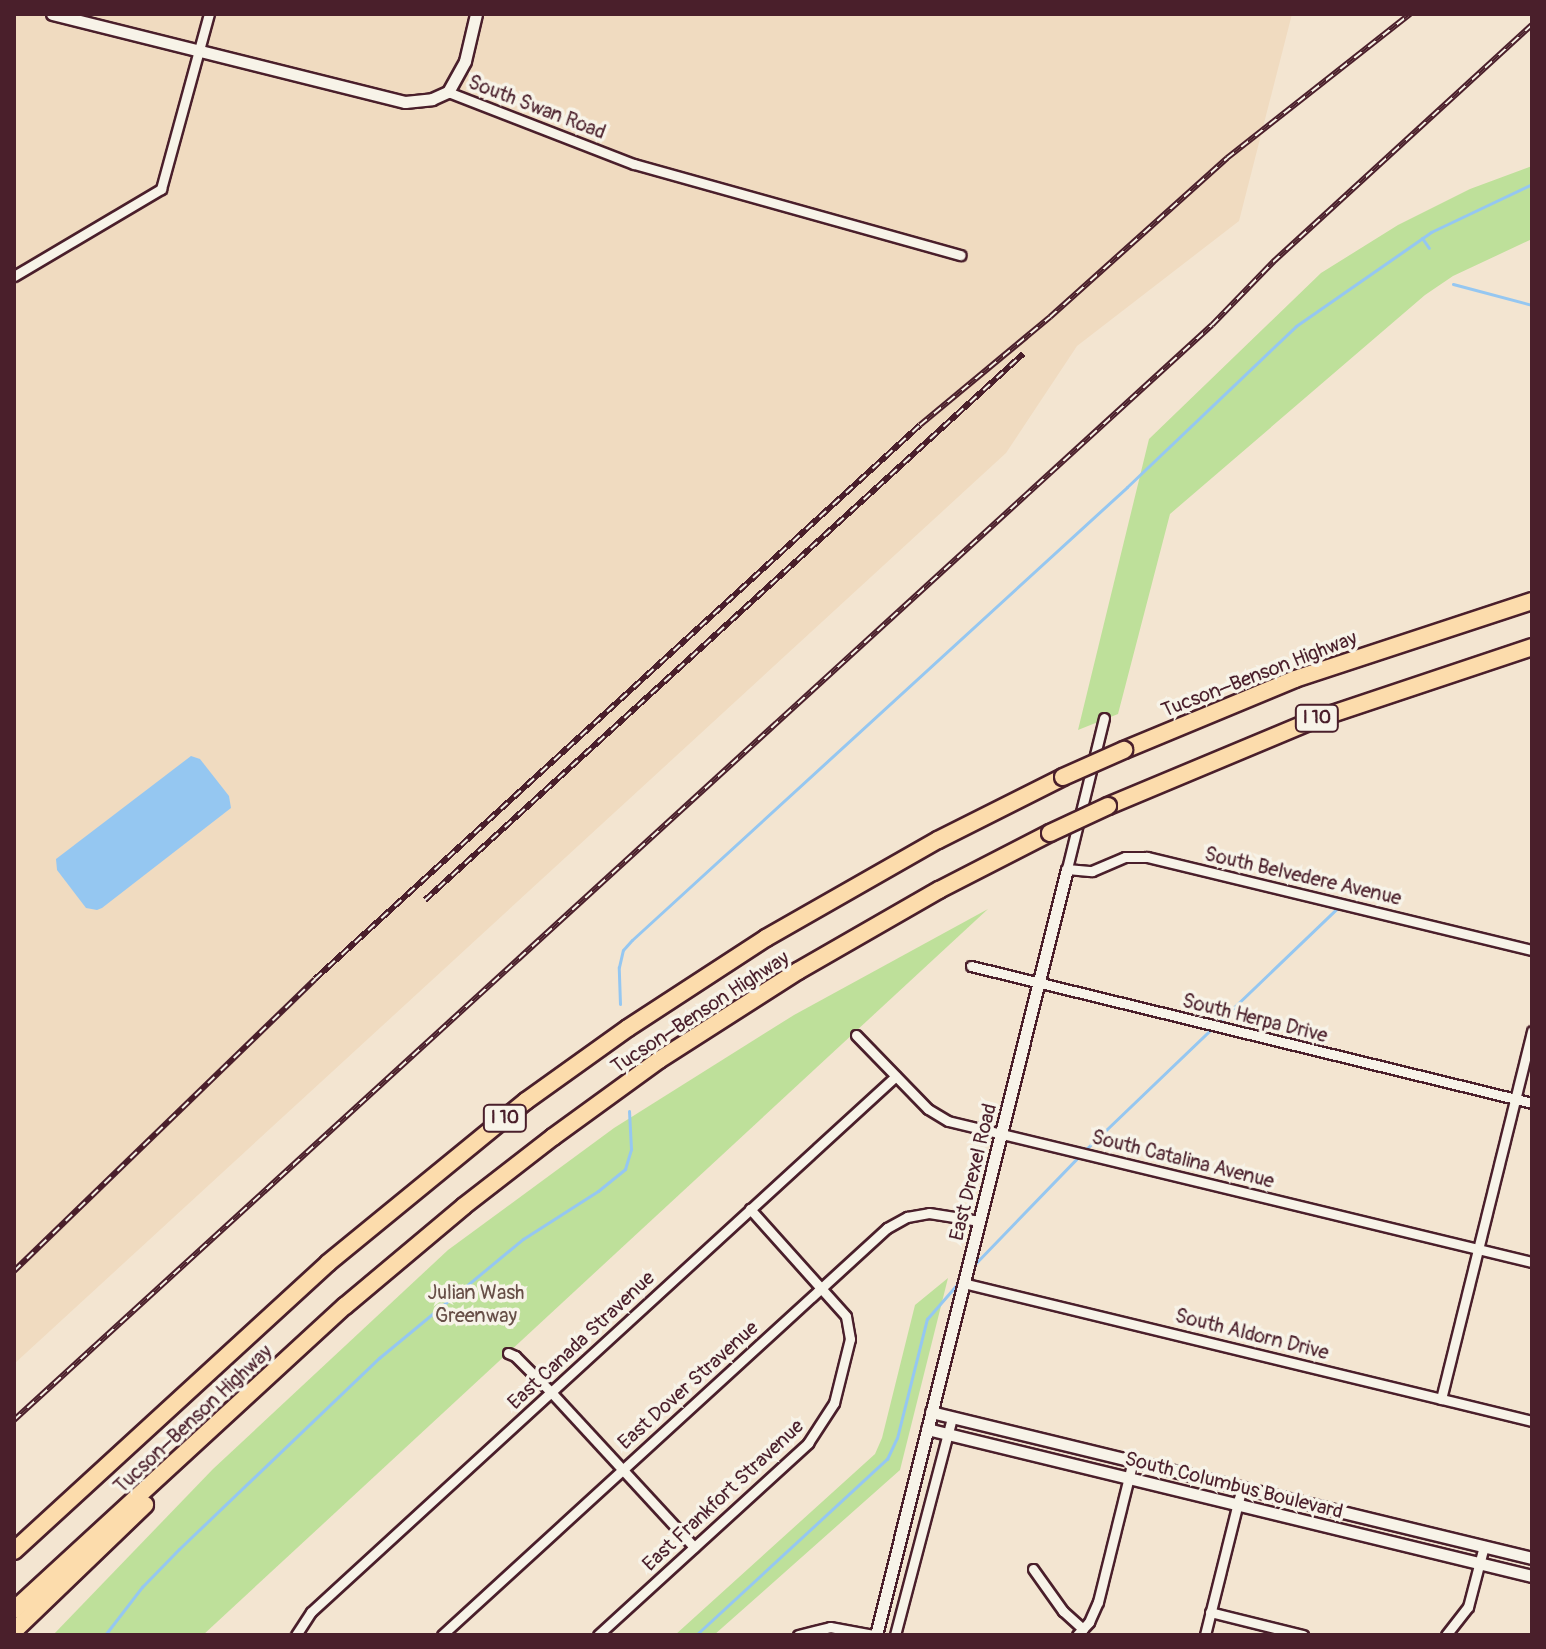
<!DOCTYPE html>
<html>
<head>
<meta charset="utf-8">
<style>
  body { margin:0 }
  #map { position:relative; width:1546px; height:1649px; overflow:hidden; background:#f3e5d1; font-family:Pangolin,sans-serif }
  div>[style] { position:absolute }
  .built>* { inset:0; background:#f0dbc0 }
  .green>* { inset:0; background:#bee09a }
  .water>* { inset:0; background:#95c7f1 }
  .stream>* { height:3px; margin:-1.5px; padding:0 1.5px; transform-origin:1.5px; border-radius:1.5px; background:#95c7f1 }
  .roads { filter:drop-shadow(2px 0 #4a1f2b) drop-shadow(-2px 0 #4a1f2b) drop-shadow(0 2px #4a1f2b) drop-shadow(0 -2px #4a1f2b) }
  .minor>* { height:9px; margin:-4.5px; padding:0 4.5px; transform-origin:4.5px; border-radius:4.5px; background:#f7f3e8 }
  .tertiary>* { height:11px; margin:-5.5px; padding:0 5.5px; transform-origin:5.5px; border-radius:5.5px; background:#f7f3e8 }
  .motorway>* { height:16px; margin:-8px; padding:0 8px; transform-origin:8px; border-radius:8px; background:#fcdcac }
  .rail>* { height:6px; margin-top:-3px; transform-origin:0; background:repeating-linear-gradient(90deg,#f7f3e8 0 9px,#4a1f2b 0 18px); box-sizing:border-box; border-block:2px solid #4a1f2b }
  .bridges { filter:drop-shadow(2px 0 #4a1f2b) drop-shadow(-2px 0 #4a1f2b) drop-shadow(0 2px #4a1f2b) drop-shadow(0 -2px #4a1f2b) }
  .motorway-bridge>* { height:16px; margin:-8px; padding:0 8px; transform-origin:8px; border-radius:8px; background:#fcdcac }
  span { translate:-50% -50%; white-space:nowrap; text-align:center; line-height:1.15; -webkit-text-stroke:7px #f7f3e8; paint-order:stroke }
  .shield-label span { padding:2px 6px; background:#f7f3e8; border:2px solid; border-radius:6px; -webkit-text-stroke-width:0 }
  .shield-label { font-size:18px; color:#4a1f2b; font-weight:700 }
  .street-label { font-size:20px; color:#4a1f2b }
  .park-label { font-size:20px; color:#674f47 }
  .frame { position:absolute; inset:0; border:16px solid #4a1f2b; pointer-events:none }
</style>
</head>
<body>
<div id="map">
  <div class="built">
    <div style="clip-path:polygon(14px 14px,1292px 14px,1239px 221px,1077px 346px,1006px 453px,14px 1364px)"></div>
  </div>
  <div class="green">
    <div style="clip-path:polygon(1532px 166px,1532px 239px,1453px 276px,1425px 295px,1170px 514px,1118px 714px,1078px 730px,1149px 439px,1321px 273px,1398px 225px,1470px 189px)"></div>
    <div style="clip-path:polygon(988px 909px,203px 1635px,53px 1635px,213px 1469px,448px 1250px,614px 1128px,794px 1015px)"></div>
    <div style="clip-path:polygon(948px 1278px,900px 1470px,714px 1635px,675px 1635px,875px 1454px,882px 1438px,915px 1305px)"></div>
  </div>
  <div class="water">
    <div style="clip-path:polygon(191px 756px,200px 759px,229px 796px,231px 808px,102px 908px,97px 910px,86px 908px,57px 870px,56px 859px)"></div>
  </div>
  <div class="stream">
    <div style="left:1422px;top:238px;width:12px;rotate:55deg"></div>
    <div style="left:1453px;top:284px;width:82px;rotate:14.9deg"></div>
    <div style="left:620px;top:1004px;width:37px;rotate:-92deg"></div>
    <div style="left:619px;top:967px;width:17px;rotate:-77deg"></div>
    <div style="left:623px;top:950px;width:13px;rotate:-48deg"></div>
    <div style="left:632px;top:940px;width:671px;rotate:-42.46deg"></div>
    <div style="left:1127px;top:487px;width:233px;rotate:-43.6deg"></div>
    <div style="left:1296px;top:326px;width:165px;rotate:-34.8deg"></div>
    <div style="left:1431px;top:232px;width:112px;rotate:-25.4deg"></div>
    <div style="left:972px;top:1267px;width:158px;rotate:-46deg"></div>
    <div style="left:1082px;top:1153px;width:357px;rotate:-43.8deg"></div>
    <div style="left:105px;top:1635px;width:61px;rotate:-52.4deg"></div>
    <div style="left:142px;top:1587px;width:53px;rotate:-45.8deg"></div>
    <div style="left:179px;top:1549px;width:277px;rotate:-43.7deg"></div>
    <div style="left:379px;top:1358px;width:187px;rotate:-39.6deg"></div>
    <div style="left:523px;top:1239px;width:89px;rotate:-32.6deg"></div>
    <div style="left:598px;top:1191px;width:35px;rotate:-39deg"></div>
    <div style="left:625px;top:1169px;width:21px;rotate:-73deg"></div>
    <div style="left:631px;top:1149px;width:38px;rotate:-93deg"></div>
    <div style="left:696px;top:1635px;width:260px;rotate:-42.7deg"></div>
    <div style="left:887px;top:1459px;width:23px;rotate:-65deg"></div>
    <div style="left:897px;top:1438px;width:123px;rotate:-75.9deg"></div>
    <div style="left:927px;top:1319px;width:49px;rotate:-49.1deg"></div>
  </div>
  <div class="roads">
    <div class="minor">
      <div style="left:448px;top:92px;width:199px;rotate:21.2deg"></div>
      <div style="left:634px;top:164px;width:339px;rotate:15.6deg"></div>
      <div style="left:14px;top:276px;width:171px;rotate:-30.6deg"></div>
      <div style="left:161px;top:189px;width:181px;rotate:-74.7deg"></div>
      <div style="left:1104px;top:718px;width:155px;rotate:103.8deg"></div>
      <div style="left:1067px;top:869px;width:25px;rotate:5deg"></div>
      <div style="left:1092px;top:871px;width:36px;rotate:-23deg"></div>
      <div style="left:1125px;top:857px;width:22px"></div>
      <div style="left:1147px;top:857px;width:396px;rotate:13.6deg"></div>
      <div style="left:971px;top:966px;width:577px;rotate:13.72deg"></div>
      <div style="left:856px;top:1035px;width:103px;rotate:45.8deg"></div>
      <div style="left:928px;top:1109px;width:23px;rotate:31deg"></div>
      <div style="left:948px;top:1121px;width:601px;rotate:13.57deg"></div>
      <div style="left:963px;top:1283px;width:585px;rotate:13.63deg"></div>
      <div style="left:508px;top:1353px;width:8px;rotate:23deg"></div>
      <div style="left:515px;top:1356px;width:51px;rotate:45deg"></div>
      <div style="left:551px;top:1392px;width:211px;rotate:47.3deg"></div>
      <div style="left:1441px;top:1399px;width:379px;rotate:-76.1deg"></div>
      <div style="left:1033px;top:1569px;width:52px;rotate:54.5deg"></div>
      <div style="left:1063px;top:1611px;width:27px;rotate:42deg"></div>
      <div style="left:1210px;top:1612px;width:96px;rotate:13.9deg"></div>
      <div style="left:296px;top:1635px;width:27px;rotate:-57deg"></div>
      <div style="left:311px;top:1612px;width:793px;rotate:-42.5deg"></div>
      <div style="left:442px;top:1635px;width:603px;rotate:-42.45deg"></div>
      <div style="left:887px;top:1228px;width:23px;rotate:-29deg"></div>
      <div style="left:907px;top:1217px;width:22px;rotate:-10deg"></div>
      <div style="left:929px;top:1213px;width:51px;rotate:9.1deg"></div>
      <div style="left:598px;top:1635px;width:285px;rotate:-42.4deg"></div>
      <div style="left:808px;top:1443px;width:48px;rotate:-57deg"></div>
      <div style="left:834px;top:1403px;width:66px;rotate:-76deg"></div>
      <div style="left:850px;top:1339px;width:23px;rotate:-100deg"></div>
      <div style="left:846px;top:1316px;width:144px;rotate:-131.9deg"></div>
      <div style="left:798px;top:1635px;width:33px;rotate:-14deg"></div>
      <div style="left:830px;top:1627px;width:44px;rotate:10.5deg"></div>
      <div style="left:895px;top:1635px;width:225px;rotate:-75.3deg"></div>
      <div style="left:1077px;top:1635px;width:18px;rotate:-47deg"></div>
      <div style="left:1089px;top:1622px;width:22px;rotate:-66deg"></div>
      <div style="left:1098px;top:1602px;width:145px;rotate:-76.1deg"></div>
      <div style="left:1205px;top:1635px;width:153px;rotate:-76deg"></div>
      <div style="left:1446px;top:1635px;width:36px;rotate:-52deg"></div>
      <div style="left:1468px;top:1607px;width:63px;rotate:-75.3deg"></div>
    </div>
    <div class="tertiary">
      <div style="left:52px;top:14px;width:364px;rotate:14deg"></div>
      <div style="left:405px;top:102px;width:27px;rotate:-6deg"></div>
      <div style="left:432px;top:99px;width:17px;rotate:-24deg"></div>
      <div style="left:448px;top:92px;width:35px;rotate:-61deg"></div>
      <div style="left:465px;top:61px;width:48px;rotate:-76.8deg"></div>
      <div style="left:931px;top:1412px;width:618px;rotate:13.65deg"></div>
      <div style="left:927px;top:1429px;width:623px;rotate:13.66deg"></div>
      <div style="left:876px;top:1635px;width:789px;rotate:-76deg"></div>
    </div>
    <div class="motorway">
      <div style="left:1124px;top:750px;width:185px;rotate:-22.5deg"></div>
      <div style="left:1295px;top:679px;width:250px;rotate:-18.2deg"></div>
      <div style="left:1108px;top:806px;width:220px;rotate:-22.7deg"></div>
      <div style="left:1311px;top:721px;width:233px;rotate:-18.5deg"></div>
      <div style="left:14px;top:1551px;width:426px;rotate:-42.5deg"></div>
      <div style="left:328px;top:1263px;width:256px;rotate:-39.3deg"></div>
      <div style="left:526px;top:1101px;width:125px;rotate:-35.6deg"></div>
      <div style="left:628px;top:1028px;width:165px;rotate:-33.1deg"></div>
      <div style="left:766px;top:938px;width:198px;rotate:-29.7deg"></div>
      <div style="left:938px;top:840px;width:140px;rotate:-26.7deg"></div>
      <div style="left:14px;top:1610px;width:449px;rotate:-42.6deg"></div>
      <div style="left:345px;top:1306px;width:155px;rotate:-40deg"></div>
      <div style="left:464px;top:1206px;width:113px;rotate:-37.8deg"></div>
      <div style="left:553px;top:1137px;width:131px;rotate:-36deg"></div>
      <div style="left:659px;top:1060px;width:165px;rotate:-32.6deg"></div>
      <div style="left:798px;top:971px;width:163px;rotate:-29.9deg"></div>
      <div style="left:939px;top:890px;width:125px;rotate:-27.2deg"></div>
      <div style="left:14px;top:1631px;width:182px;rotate:-43.9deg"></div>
    </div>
  </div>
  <div class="rail">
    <div style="left:425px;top:900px;width:810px;rotate:-42.4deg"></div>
    <div style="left:14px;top:1271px;width:419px;rotate:-44.1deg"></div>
    <div style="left:315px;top:979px;width:820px;rotate:-42.48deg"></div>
    <div style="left:920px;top:425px;width:169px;rotate:-39.7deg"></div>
    <div style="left:1050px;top:317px;width:238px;rotate:-41.9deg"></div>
    <div style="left:1227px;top:158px;width:233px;rotate:-38.2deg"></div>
    <div style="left:14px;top:1420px;width:1623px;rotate:-42.43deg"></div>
    <div style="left:1212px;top:325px;width:88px;rotate:-45.9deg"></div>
    <div style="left:1273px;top:262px;width:351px;rotate:-42.5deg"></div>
  </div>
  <div class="bridges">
    <div class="motorway-bridge">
      <div style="left:1063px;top:777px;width:67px;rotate:-23.9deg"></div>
      <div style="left:1050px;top:833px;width:64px;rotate:-25deg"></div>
    </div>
  </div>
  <div class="shield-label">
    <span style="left:1317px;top:718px">I 10</span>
    <span style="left:505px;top:1118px">I 10</span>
  </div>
  <div class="street-label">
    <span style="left:537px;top:107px;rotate:21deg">South Swan Road</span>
    <span style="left:1259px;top:674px;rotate:-21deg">Tucson–Benson Highway</span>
    <span style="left:1303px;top:876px;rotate:13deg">South Belvedere Avenue</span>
    <span style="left:700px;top:1012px;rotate:-33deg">Tucson–Benson Highway</span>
    <span style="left:1255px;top:1018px;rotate:14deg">South Herpa Drive</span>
    <span style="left:1183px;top:1159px;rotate:14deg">South Catalina Avenue</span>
    <span style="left:973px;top:1172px;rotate:-76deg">East Drexel Road</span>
    <span style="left:1252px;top:1334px;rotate:14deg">South Aldorn Drive</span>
    <span style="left:581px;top:1340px;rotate:-43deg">East Canada Stravenue</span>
    <span style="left:688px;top:1385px;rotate:-42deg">East Dover Stravenue</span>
    <span style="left:193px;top:1419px;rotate:-43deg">Tucson–Benson Highway</span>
    <span style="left:1234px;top:1485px;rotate:14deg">South Columbus Boulevard</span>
    <span style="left:723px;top:1495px;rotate:-43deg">East Frankfort Stravenue</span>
  </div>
  <div class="park-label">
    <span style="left:476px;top:1304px">Julian Wash<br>Greenway</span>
  </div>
  <div class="frame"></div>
</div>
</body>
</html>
